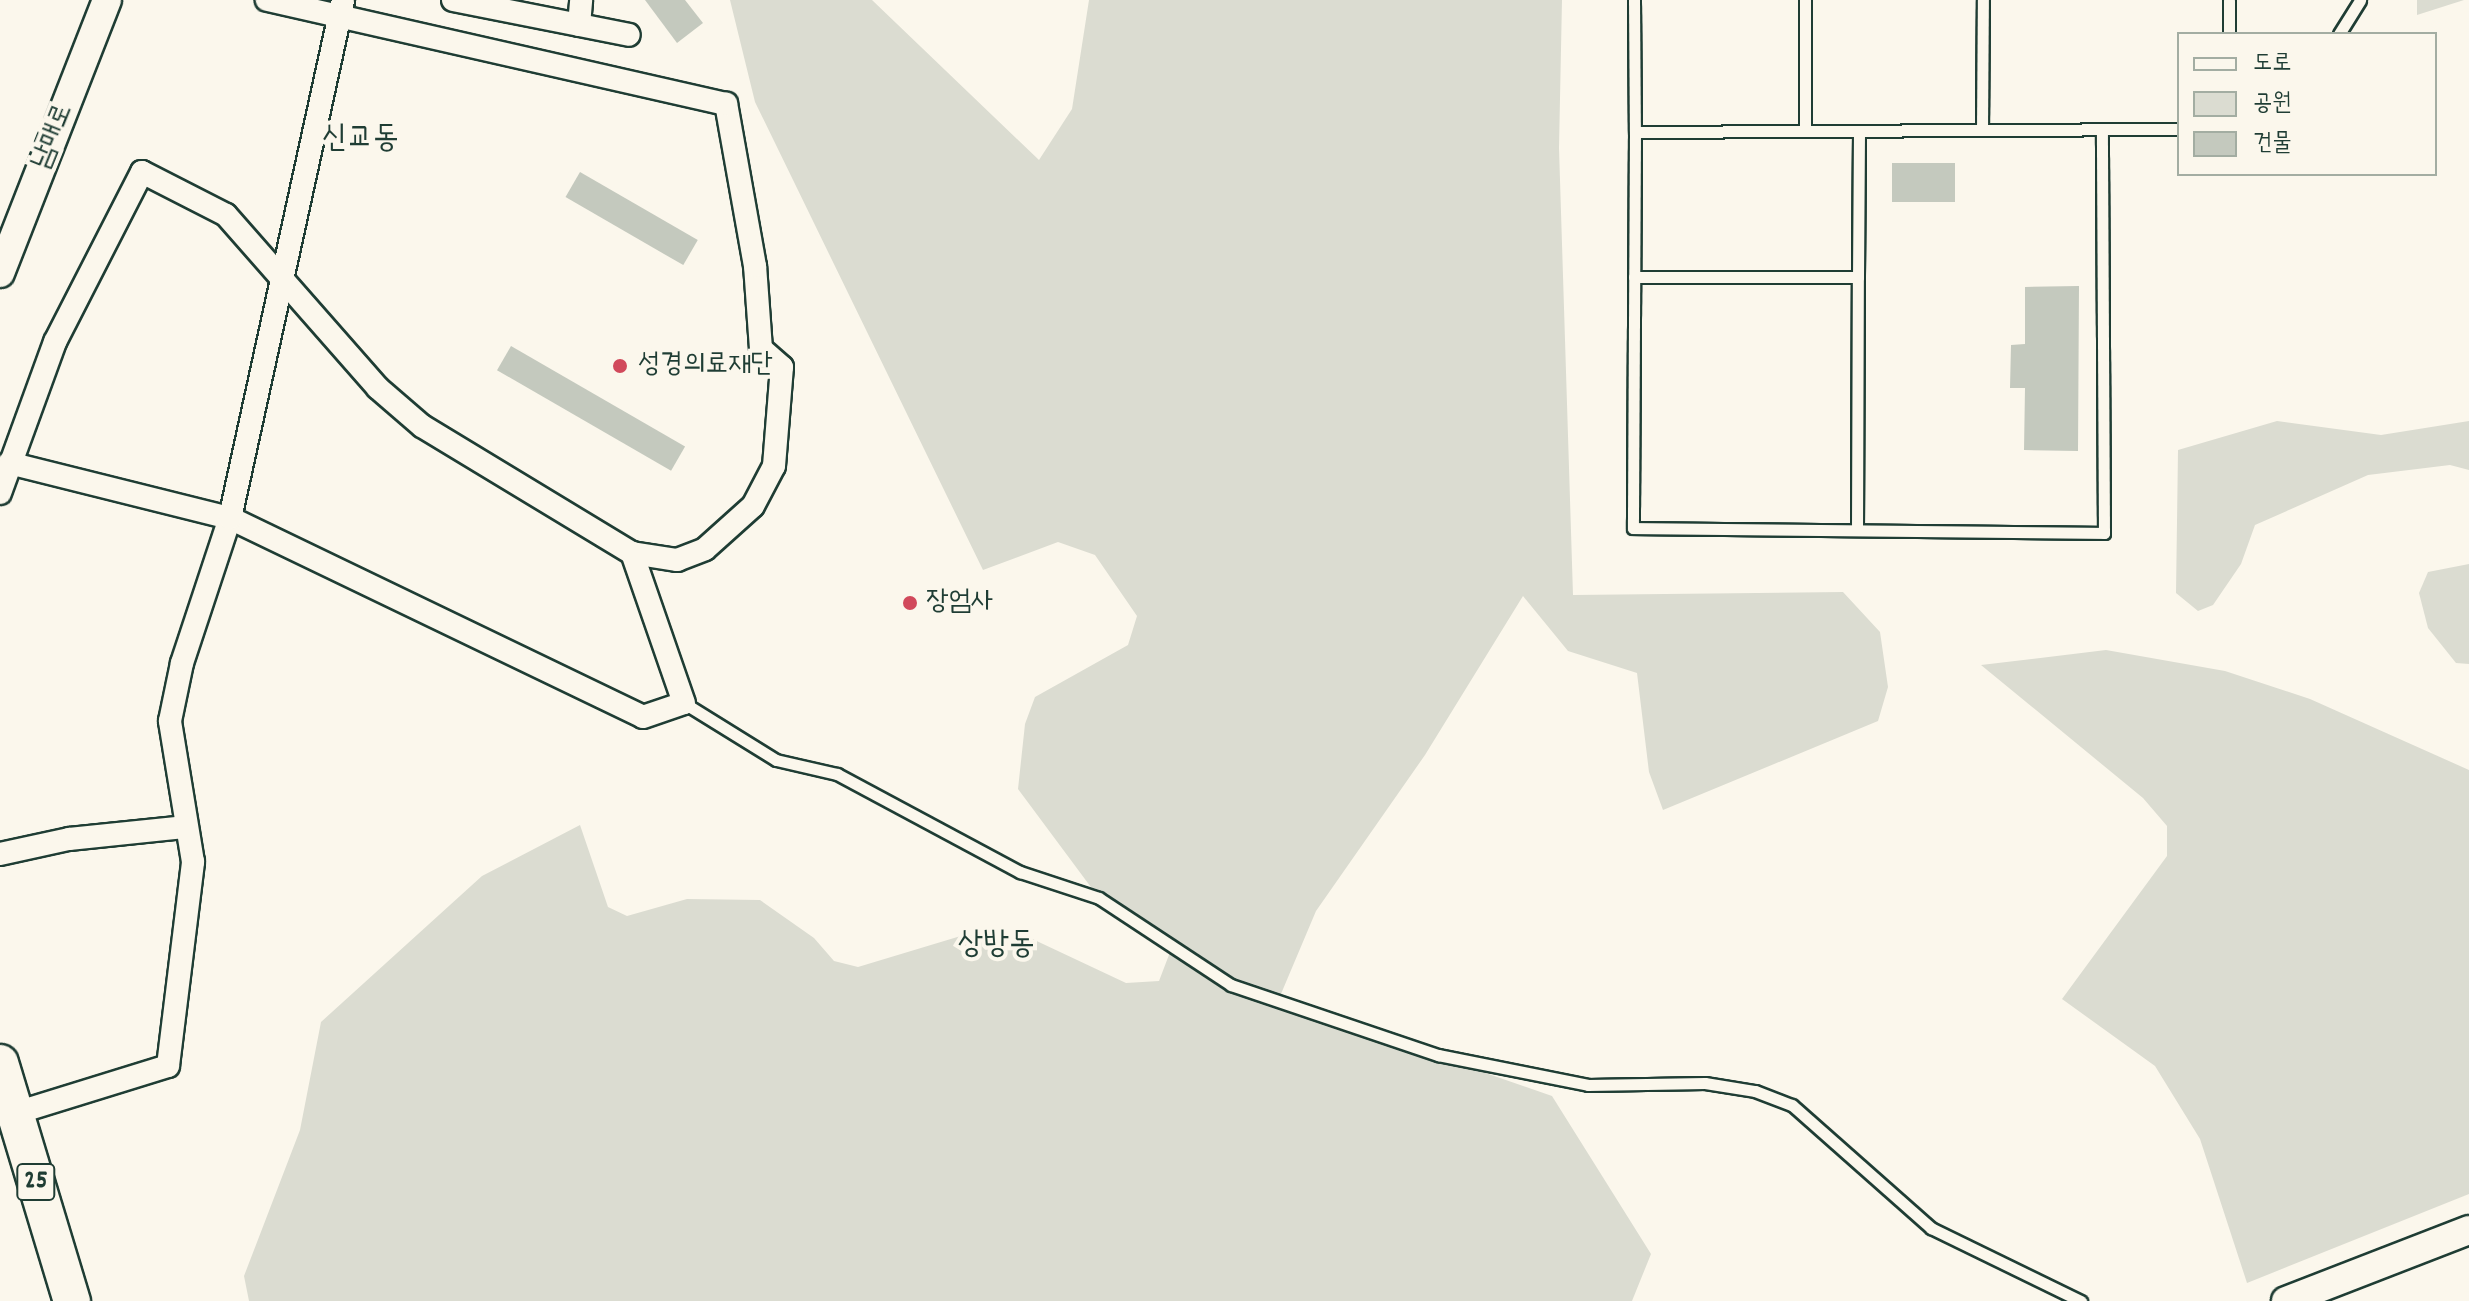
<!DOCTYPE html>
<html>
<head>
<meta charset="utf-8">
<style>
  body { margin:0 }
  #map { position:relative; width:2469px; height:1301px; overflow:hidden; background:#fbf7ec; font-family:Dekko,"Poor Story",sans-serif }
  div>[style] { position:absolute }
  .green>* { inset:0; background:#dbdcd1 }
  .building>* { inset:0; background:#c4c9be; transform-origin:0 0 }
  .roads { filter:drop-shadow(2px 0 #1f3d34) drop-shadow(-2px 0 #1f3d34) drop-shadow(0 2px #1f3d34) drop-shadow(0 -2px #1f3d34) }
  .service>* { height:11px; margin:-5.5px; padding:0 5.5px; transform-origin:5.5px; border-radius:5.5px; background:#fbf7ec }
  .minor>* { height:22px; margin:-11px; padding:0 11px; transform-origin:11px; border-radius:11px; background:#fbf7ec }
  .tertiary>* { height:28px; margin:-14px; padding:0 14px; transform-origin:14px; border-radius:14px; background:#fbf7ec }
  .primary>* { height:36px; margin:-18px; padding:0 18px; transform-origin:18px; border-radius:18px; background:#fbf7ec }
  .dots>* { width:22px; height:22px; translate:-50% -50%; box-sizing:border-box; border:4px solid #fbf7ec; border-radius:50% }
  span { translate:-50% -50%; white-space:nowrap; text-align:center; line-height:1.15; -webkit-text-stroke:8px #fbf7ec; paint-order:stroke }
  .shield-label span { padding:2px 6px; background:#fbf7ec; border:2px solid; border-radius:6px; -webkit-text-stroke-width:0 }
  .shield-label { font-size:26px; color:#1f3d34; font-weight:700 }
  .street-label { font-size:28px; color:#1f3d34 }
  .poi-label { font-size:28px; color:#1f3d34 }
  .left { translate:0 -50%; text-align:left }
  .quarter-label { font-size:32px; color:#1f3d34 }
  .legend { position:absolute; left:2177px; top:32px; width:260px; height:144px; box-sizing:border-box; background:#fbf7ec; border:2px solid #a3ada2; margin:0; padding:10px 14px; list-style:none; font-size:24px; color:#1f3d34 }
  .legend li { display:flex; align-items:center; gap:16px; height:40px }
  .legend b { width:40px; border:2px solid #a3ada2 }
</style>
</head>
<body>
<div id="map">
  <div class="green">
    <div style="clip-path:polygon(730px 0,872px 0,1039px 160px,1072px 109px,1089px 0,1562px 0,1559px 148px,1573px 595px,1843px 592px,1880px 632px,1888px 687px,1878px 721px,1663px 810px,1649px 772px,1637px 673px,1568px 651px,1523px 596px,1425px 755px,1316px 911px,1278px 1001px,1552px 1096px,1651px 1254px,1632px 1301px,249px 1301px,244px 1276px,300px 1130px,321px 1022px,482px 876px,580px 825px,608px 907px,627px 916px,687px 899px,760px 900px,814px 938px,834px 961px,858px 967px,964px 935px,1026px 936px,1126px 983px,1159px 981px,1172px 947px,1099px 898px,1018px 789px,1025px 724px,1035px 697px,1128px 645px,1137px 616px,1095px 555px,1058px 542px,983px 570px,755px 102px)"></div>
    <div style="clip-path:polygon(2417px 0,2464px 0,2417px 15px)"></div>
    <div style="clip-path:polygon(2277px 421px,2381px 435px,2469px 421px,2469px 470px,2450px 465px,2368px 475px,2255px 525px,2241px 564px,2213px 605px,2198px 611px,2176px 593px,2178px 450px)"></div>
    <div style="clip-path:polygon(2469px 564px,2469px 664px,2456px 663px,2428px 628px,2419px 593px,2428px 572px)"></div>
    <div style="clip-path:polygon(2106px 650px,2225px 671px,2310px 699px,2469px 770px,2469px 1194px,2247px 1283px,2200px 1139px,2155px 1066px,2062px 999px,2167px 856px,2167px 826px,2143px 798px,1981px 665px)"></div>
  </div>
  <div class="building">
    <div style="clip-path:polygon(645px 0,685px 0,703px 23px,677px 43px)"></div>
    <div style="left:1892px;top:163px;width:63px;height:39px"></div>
    <div style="left:580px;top:172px;width:136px;height:29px;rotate:30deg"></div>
    <div style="clip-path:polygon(2079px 286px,2078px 451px,2024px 450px,2025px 388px,2010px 388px,2011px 345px,2025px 344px,2025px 287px)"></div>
    <div style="left:511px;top:346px;width:201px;height:28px;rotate:30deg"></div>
  </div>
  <div class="roads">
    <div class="service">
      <div style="left:1634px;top:0;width:132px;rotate:89.6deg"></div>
      <div style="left:1635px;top:132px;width:544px;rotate:-0.32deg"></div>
      <div style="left:1805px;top:0;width:131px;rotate:90deg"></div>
      <div style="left:2229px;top:0;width:34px;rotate:90deg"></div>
      <div style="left:2339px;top:34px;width:40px;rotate:-58deg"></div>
      <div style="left:1982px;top:130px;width:130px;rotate:-89.6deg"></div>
      <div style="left:1635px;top:132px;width:396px;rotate:90.3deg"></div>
      <div style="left:1633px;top:528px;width:471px;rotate:0.6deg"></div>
      <div style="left:2104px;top:533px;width:404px;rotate:-90.3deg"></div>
      <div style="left:1634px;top:277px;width:224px"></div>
      <div style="left:1858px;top:277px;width:146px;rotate:-89.6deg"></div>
      <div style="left:1857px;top:530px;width:253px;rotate:-89.8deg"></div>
      <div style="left:684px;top:703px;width:108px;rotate:31.8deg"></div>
      <div style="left:776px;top:760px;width:63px;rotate:12.9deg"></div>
      <div style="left:837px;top:774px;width:208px;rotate:28.2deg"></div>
      <div style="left:1020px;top:872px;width:83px;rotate:18.2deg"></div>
      <div style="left:1099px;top:898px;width:158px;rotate:33.4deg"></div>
      <div style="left:1231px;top:985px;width:219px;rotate:18.7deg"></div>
      <div style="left:1438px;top:1055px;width:153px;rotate:11.3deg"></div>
      <div style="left:1588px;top:1085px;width:117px;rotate:-1deg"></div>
      <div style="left:1705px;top:1083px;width:51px;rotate:9.1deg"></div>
      <div style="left:1755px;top:1091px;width:40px;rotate:21deg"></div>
      <div style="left:1792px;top:1105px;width:186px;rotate:41.5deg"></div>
      <div style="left:1931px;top:1228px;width:167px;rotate:26deg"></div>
    </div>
    <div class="minor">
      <div style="left:453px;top:0;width:179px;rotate:11.2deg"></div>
      <div style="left:579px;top:25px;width:25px;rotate:-85deg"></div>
      <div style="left:9px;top:463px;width:228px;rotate:14deg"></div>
      <div style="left:230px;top:518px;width:458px;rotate:25.7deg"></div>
      <div style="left:643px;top:717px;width:43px;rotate:-18.9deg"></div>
      <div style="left:684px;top:703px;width:159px;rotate:-109.1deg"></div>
      <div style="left:0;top:493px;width:161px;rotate:-70deg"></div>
      <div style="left:55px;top:342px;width:191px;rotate:-62.9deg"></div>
      <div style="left:142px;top:172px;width:94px;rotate:27.1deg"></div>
      <div style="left:226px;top:215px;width:230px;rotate:48.7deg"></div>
      <div style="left:378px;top:388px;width:58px;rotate:40.8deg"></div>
      <div style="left:422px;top:426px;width:245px;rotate:31.2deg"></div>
      <div style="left:632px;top:553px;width:46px;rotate:8.8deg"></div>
      <div style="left:677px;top:560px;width:30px;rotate:-21deg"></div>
      <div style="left:705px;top:549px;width:64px;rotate:-41.9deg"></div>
      <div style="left:753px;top:506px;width:45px;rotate:-62.3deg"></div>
      <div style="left:774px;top:466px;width:99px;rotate:-85.4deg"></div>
      <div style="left:782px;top:367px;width:28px;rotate:-139deg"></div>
      <div style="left:761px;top:349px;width:83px;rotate:-94.1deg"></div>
      <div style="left:755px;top:266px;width:165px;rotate:-100.1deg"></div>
      <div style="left:726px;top:104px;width:471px;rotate:-167.2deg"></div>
      <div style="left:0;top:854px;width:71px;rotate:-12.3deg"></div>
      <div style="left:69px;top:839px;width:118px;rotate:-5.9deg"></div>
      <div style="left:16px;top:1113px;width:159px;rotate:-17.2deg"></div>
      <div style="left:168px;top:1066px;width:206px;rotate:-83deg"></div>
      <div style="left:193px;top:862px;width:143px;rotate:-99.3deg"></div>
      <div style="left:170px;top:721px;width:59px;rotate:-78.3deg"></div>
      <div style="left:182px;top:663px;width:153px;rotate:-71.7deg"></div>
      <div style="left:230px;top:518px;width:530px;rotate:-77.69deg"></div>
    </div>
    <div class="tertiary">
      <div style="left:0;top:273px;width:293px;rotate:-68.6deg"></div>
      <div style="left:2286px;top:1301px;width:196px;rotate:-21.2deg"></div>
    </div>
    <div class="primary">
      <div style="left:0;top:1063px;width:249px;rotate:73.2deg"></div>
    </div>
  </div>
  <div class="dots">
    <div style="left:620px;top:366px;background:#d1495b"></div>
    <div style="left:910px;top:603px;background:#d1495b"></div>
  </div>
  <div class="shield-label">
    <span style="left:36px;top:1182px">25</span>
  </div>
  <div class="street-label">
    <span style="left:54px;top:137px;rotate:-68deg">남매로</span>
  </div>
  <div class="poi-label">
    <span class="left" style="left:638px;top:366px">성경의료재단</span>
    <span class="left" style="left:926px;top:603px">장엄사</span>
  </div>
  <div class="quarter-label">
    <span style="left:360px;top:140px">신교동</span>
    <span style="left:996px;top:946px">상방동</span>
  </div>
  <ul class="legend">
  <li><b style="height:10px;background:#fbf7ec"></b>도로</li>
  <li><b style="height:22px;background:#dbdcd1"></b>공원</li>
  <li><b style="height:22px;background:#c4c9be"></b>건물</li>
  </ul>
</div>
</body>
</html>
